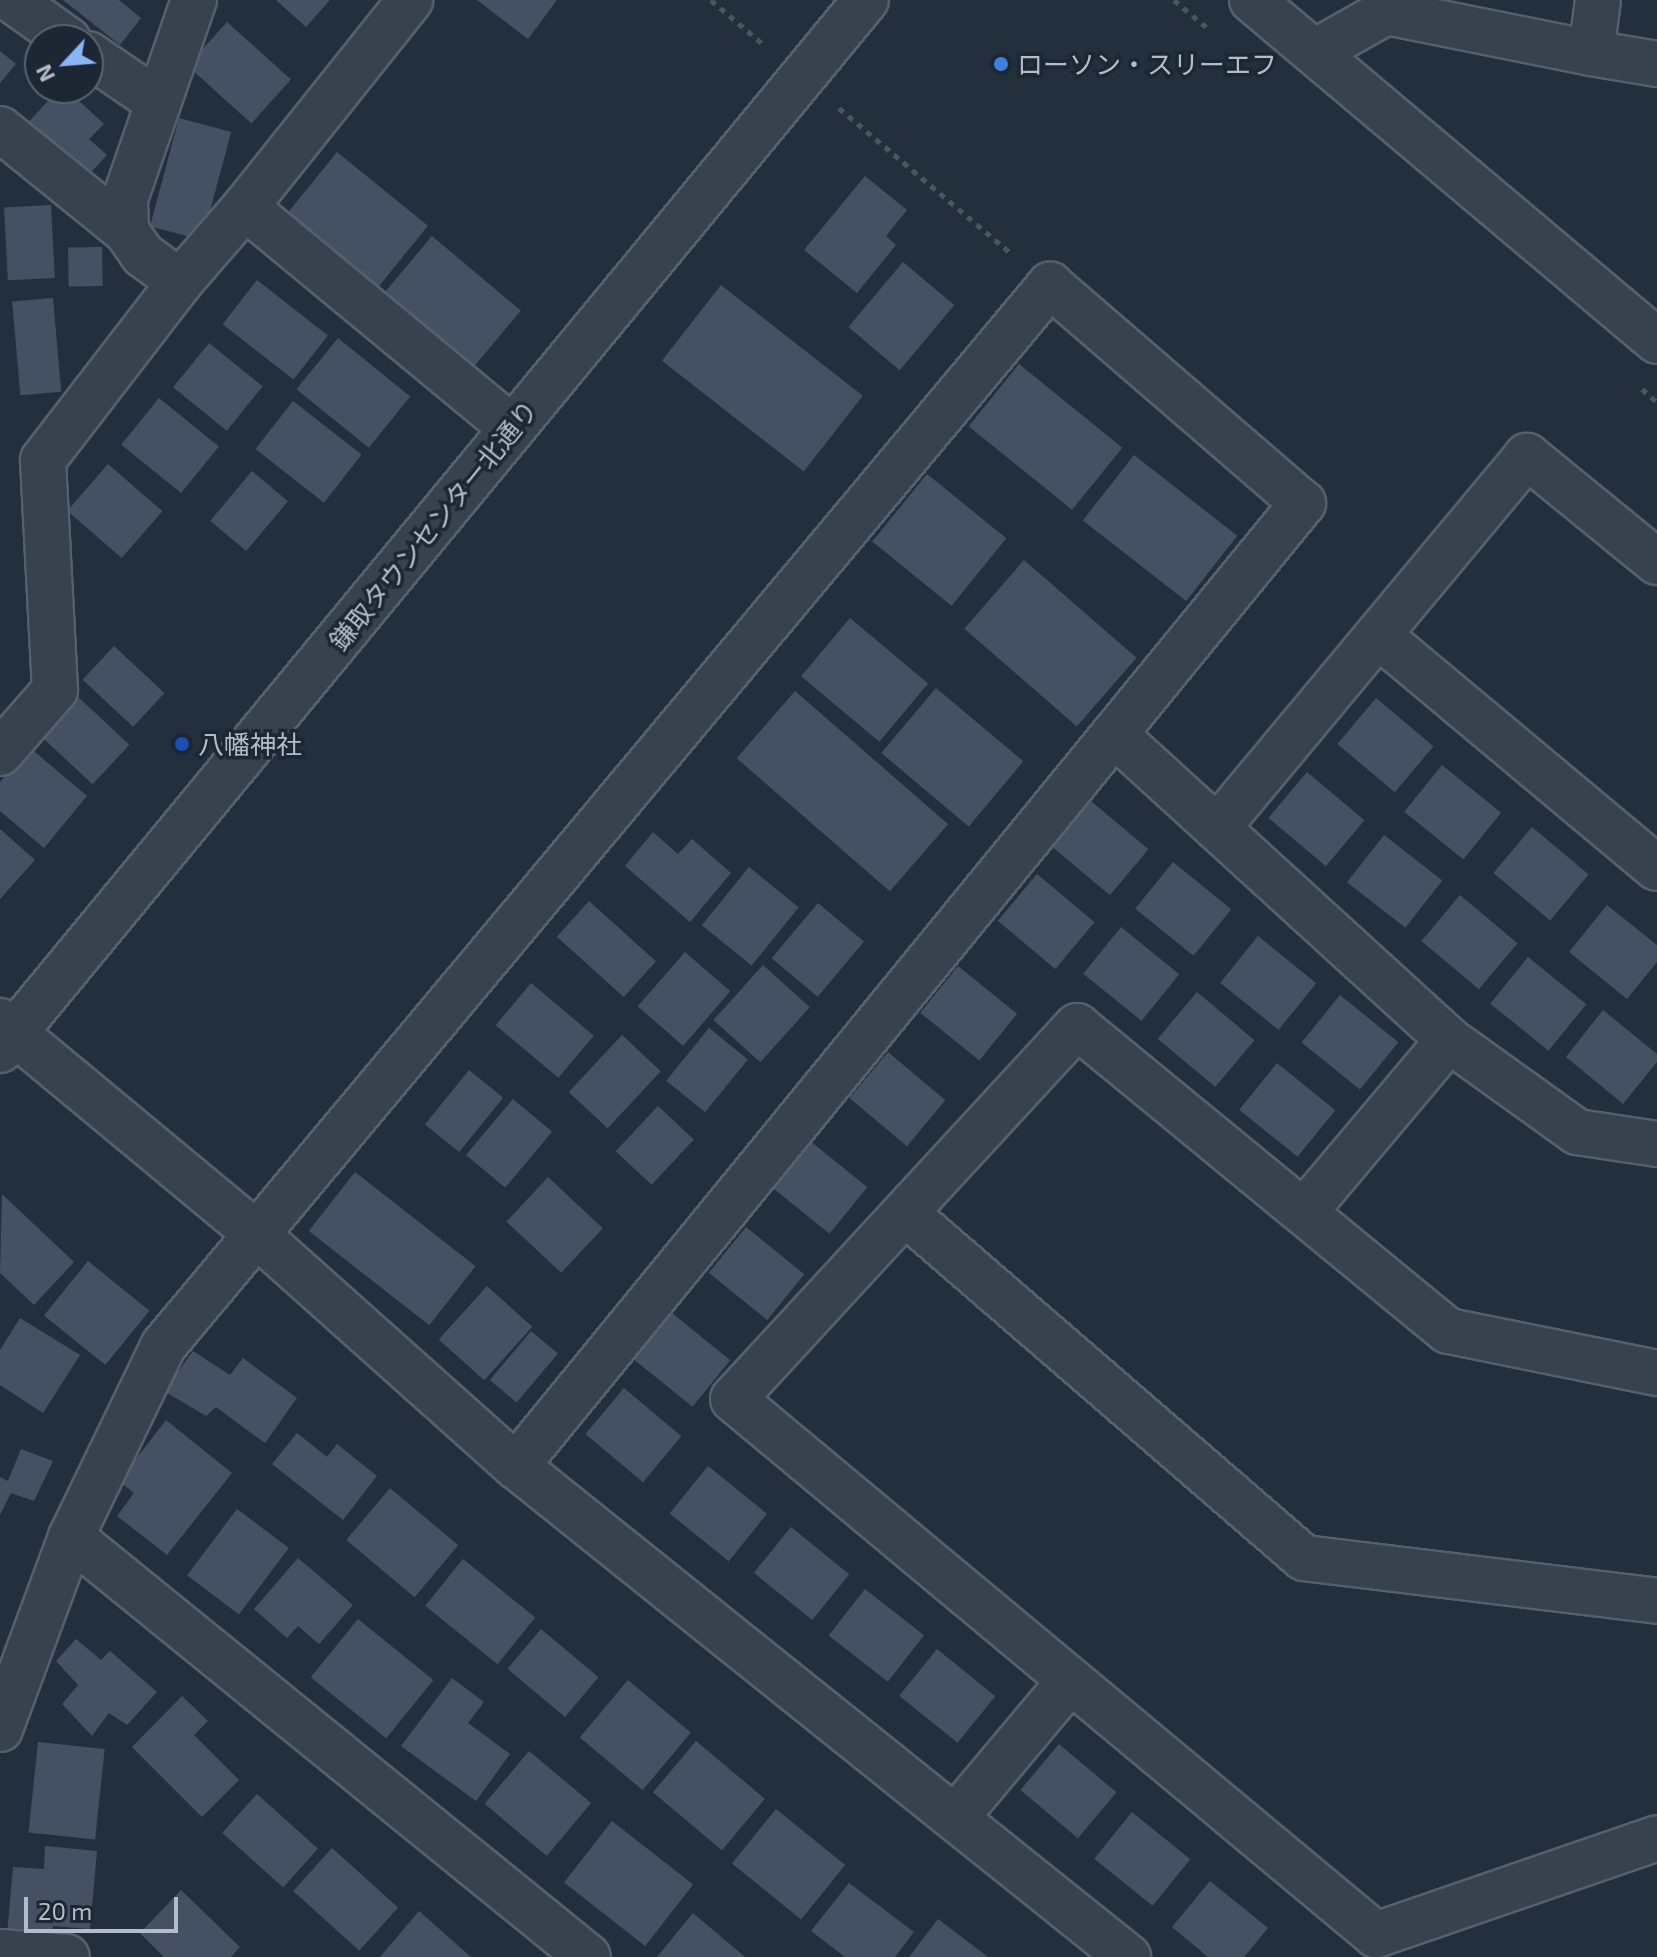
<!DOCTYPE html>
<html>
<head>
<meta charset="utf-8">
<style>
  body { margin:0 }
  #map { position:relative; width:1657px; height:1957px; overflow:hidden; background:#242f3e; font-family:"Exo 2","Noto Sans JP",sans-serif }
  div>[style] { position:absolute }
  .building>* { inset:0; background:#455162; transform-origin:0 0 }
  .path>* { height:5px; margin-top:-2.5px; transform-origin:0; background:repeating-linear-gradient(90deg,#44595c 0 6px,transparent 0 12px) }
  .roads { filter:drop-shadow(2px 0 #565f6c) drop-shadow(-2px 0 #565f6c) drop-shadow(0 2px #565f6c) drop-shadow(0 -2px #565f6c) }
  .minor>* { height:44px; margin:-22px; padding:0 22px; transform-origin:22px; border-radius:22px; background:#38414e }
  .dots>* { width:22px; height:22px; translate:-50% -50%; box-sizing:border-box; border:4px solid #1d2633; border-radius:50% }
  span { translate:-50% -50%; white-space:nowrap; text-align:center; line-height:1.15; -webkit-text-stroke:7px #1d2633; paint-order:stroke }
  .poi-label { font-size:26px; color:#b4bcc9 }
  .left { translate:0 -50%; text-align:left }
  .street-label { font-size:26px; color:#b4bcc9 }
  .north { position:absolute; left:24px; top:24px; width:80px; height:80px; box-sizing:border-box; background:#1d2633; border:2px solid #59626f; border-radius:50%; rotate:244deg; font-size:22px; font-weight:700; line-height:32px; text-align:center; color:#b4bcc9 }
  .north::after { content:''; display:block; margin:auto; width:28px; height:36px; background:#8ab4f8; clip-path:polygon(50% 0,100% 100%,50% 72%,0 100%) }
  .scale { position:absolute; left:24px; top:1897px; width:154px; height:36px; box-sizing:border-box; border:4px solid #b4bcc9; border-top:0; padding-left:10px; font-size:24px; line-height:28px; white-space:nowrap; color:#b4bcc9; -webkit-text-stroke:6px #1d2633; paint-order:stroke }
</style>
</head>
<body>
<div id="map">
  <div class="building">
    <div style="clip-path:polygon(63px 0,119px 0,141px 18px,120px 45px)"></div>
    <div style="clip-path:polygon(276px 0,330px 0,306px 27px)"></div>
    <div style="clip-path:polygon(477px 0,557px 0,528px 39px)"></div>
    <div style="left:227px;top:22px;width:86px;height:59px;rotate:42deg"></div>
    <div style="clip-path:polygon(0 51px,16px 64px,0 83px)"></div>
    <div style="clip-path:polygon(60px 88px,65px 88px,104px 124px,89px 139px,107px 155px,81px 183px,23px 128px)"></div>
    <div style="left:179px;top:118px;width:54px;height:112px;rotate:15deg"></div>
    <div style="left:337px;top:152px;width:117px;height:84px;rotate:39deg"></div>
    <div style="clip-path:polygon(865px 176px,907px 210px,886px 236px,896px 245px,857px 293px,804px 250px)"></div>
    <div style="left:51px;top:205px;width:73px;height:47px;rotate:87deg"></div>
    <div style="left:432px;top:236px;width:116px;height:82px;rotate:40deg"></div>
    <div style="left:102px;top:247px;width:39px;height:34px;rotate:89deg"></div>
    <div style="left:903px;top:262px;width:67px;height:85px;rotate:40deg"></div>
    <div style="left:257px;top:280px;width:90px;height:56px;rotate:38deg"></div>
    <div style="left:721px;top:285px;width:180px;height:96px;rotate:38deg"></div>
    <div style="left:53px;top:298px;width:94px;height:41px;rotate:85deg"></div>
    <div style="left:338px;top:338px;width:93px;height:66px;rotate:39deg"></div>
    <div style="left:209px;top:343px;width:69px;height:57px;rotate:39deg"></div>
    <div style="left:1019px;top:364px;width:133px;height:80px;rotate:39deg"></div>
    <div style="left:159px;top:398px;width:77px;height:60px;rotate:39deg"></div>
    <div style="left:293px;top:401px;width:87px;height:61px;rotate:38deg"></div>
    <div style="left:1134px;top:455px;width:131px;height:83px;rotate:38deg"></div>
    <div style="left:108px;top:464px;width:72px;height:62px;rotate:41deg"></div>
    <div style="left:252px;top:471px;width:47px;height:65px;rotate:40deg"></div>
    <div style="left:927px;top:474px;width:102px;height:87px;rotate:39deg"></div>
    <div style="left:1024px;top:560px;width:149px;height:91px;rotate:41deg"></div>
    <div style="left:850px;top:618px;width:102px;height:76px;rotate:40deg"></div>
    <div style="left:114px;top:646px;width:69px;height:46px;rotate:43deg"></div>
    <div style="left:936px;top:688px;width:114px;height:85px;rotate:40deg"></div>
    <div style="left:795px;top:691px;width:203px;height:89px;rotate:41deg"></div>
    <div style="left:76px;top:695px;width:73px;height:54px;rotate:43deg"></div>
    <div style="left:1376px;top:698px;width:75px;height:60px;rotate:40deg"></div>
    <div style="clip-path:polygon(29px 747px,87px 796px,44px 848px,0 811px,0 782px)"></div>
    <div style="left:1442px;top:765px;width:76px;height:60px;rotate:39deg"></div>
    <div style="left:1307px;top:772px;width:75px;height:60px;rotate:40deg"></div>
    <div style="left:1091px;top:801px;width:75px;height:60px;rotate:40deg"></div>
    <div style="left:1532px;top:827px;width:74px;height:60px;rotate:40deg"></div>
    <div style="clip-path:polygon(0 829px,35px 860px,0 899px)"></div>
    <div style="clip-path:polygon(653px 832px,678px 854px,692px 839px,731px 873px,690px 922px,625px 866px)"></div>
    <div style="left:1384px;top:835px;width:74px;height:60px;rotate:38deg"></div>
    <div style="left:1173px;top:862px;width:75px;height:60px;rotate:39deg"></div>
    <div style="left:749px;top:867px;width:64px;height:75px;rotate:39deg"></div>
    <div style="left:1037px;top:874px;width:75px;height:61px;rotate:40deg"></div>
    <div style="left:1460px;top:895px;width:75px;height:60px;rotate:40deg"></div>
    <div style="left:589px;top:901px;width:90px;height:48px;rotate:42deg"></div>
    <div style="left:818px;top:903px;width:60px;height:72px;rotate:40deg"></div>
    <div style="clip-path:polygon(1607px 905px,1657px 945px,1657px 962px,1627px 999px,1569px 952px)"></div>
    <div style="left:1121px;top:927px;width:75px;height:60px;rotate:39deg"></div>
    <div style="left:1258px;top:936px;width:75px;height:60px;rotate:39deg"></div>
    <div style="left:685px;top:952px;width:60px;height:72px;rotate:41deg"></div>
    <div style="left:1528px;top:957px;width:75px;height:60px;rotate:39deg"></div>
    <div style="left:763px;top:965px;width:63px;height:74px;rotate:42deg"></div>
    <div style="left:958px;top:966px;width:76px;height:60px;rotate:39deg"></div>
    <div style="left:531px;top:983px;width:82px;height:55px;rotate:40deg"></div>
    <div style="left:1197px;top:992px;width:75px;height:61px;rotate:40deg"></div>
    <div style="left:1340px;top:995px;width:75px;height:61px;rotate:39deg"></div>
    <div style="clip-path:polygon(1603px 1010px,1657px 1054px,1657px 1062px,1623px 1104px,1566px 1057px)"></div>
    <div style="left:709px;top:1028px;width:50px;height:68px;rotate:39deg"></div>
    <div style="left:622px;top:1035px;width:53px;height:78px;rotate:43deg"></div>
    <div style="left:888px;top:1052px;width:75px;height:60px;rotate:40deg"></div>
    <div style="left:1277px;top:1063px;width:75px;height:60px;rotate:39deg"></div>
    <div style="left:469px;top:1070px;width:44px;height:70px;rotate:39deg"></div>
    <div style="left:513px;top:1099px;width:51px;height:73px;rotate:40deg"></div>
    <div style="left:658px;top:1106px;width:49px;height:62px;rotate:43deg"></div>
    <div style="left:809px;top:1140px;width:75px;height:60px;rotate:39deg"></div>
    <div style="left:355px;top:1172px;width:153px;height:75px;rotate:38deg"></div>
    <div style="left:548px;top:1177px;width:75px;height:61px;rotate:43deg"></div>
    <div style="clip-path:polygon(2px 1194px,74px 1262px,34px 1305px,0 1273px)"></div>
    <div style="left:746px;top:1227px;width:75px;height:59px;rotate:39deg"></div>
    <div style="left:88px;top:1261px;width:79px;height:70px;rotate:39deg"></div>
    <div style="left:487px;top:1286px;width:61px;height:72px;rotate:42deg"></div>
    <div style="left:672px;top:1313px;width:75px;height:60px;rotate:39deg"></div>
    <div style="clip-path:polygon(20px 1318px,80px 1355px,43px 1413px,0 1385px,0 1350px)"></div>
    <div style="left:531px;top:1331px;width:35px;height:64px;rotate:40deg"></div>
    <div style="clip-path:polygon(193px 1351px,230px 1375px,243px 1358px,297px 1398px,265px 1443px,216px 1407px,206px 1416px,164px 1391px)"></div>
    <div style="left:624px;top:1388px;width:75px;height:60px;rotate:40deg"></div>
    <div style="clip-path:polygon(166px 1420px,232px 1473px,167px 1555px,117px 1516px,134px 1493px,119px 1481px)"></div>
    <div style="clip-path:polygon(297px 1433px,327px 1457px,337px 1444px,377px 1476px,343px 1520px,272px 1464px)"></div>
    <div style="clip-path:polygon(21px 1449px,53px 1461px,34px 1501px,11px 1493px,0 1515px,0 1477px,8px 1481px)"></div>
    <div style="left:708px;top:1466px;width:76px;height:61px;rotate:39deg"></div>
    <div style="left:390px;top:1488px;width:89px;height:68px;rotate:40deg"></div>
    <div style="left:237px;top:1509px;width:65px;height:83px;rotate:37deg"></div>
    <div style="left:791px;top:1527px;width:75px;height:59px;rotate:39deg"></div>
    <div style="clip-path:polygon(298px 1558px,353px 1605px,319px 1644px,298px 1626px,287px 1638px,254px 1609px)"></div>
    <div style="left:463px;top:1559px;width:93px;height:60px;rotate:39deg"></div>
    <div style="left:865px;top:1589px;width:75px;height:59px;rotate:38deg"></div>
    <div style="left:358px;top:1619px;width:97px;height:75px;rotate:39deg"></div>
    <div style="left:541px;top:1629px;width:75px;height:52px;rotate:40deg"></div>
    <div style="clip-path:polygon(76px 1639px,101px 1660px,110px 1651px,157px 1692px,127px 1725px,109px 1713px,92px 1736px,62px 1704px,78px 1685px,56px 1661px)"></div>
    <div style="left:937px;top:1649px;width:75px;height:60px;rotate:39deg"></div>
    <div style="clip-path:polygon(452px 1678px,484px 1702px,468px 1723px,510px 1754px,476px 1801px,401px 1746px)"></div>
    <div style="left:628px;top:1680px;width:82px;height:75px;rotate:40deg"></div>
    <div style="clip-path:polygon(182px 1696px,208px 1721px,194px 1735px,239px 1780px,202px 1817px,132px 1747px)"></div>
    <div style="left:696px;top:1741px;width:90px;height:67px;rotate:40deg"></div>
    <div style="left:38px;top:1742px;width:67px;height:91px;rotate:6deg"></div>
    <div style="left:1059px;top:1744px;width:75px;height:60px;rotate:40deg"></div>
    <div style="left:529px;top:1751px;width:81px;height:69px;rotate:40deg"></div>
    <div style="left:257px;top:1794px;width:82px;height:52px;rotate:42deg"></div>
    <div style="left:776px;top:1809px;width:89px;height:70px;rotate:39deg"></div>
    <div style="left:1132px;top:1812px;width:75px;height:60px;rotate:39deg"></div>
    <div style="left:612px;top:1821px;width:103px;height:78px;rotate:38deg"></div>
    <div style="clip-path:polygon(45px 1846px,97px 1851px,90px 1929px,53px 1926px,52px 1938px,7px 1935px,13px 1867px,44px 1869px)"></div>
    <div style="left:332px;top:1848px;width:89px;height:58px;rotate:42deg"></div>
    <div style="clip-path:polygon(1210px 1881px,1268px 1928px,1244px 1957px,1208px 1957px,1172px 1927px)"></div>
    <div style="clip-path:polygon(849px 1883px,914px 1932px,895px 1957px,845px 1957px,811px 1931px)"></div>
    <div style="clip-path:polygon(181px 1890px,240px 1947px,231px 1957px,164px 1957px,140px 1933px)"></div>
    <div style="clip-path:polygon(419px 1911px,471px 1957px,380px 1957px)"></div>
    <div style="clip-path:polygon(693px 1913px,745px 1957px,657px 1957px)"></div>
    <div style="clip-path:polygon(938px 1919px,988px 1957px,909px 1957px)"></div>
  </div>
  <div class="path">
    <div style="left:711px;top:0;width:70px;rotate:40.3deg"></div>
    <div style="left:1174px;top:0;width:47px;rotate:39.8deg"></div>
    <div style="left:839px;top:108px;width:226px;rotate:40.2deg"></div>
    <div style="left:1642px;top:389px;width:20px;rotate:41deg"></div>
  </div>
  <div class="roads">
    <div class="minor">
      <div style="left:12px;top:0;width:69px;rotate:35.5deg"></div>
      <div style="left:1252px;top:0;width:529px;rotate:40.1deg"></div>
      <div style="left:1598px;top:0;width:53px;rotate:97.5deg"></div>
      <div style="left:1591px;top:53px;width:67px;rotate:9.5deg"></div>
      <div style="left:1315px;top:52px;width:81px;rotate:-29.4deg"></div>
      <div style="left:1386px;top:12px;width:209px;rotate:11.3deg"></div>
      <div style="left:88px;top:54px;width:83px;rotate:34.3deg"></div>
      <div style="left:0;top:129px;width:162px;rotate:39deg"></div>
      <div style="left:245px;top:207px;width:347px;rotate:39.6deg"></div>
      <div style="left:180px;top:282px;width:46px;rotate:-143.9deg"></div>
      <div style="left:143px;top:255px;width:29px;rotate:-125deg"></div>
      <div style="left:126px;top:231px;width:32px;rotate:-92deg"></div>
      <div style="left:125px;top:199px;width:211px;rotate:-70.9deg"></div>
      <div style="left:1657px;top:562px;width:168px;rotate:-140.8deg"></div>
      <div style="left:1527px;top:456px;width:484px;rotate:129.8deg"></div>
      <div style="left:1217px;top:828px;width:314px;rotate:42.4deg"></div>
      <div style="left:1449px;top:1040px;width:158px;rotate:35.7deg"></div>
      <div style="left:1577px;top:1132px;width:81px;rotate:8.5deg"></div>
      <div style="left:1378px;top:635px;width:363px;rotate:39.9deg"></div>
      <div style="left:1114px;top:734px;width:139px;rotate:42.4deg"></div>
      <div style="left:0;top:753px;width:84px;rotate:-48.9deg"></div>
      <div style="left:55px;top:690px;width:230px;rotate:-93deg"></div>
      <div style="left:43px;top:460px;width:225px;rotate:-52.4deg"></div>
      <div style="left:180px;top:282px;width:99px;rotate:-49.1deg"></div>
      <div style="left:245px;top:207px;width:265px;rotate:-51.4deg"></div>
      <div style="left:0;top:1021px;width:332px;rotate:39.7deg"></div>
      <div style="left:255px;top:1233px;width:350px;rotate:41.8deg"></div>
      <div style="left:516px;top:1466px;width:785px;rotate:38.74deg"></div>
      <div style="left:0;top:1050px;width:1361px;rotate:-50.49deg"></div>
      <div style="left:1304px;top:1212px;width:225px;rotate:-49.9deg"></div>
      <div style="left:905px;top:1213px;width:527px;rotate:40.85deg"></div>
      <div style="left:1304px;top:1558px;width:356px;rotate:6.9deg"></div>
      <div style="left:1657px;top:1373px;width:213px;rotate:-168.6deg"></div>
      <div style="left:1448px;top:1331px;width:480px;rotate:-140.6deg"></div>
      <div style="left:1077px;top:1026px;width:507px;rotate:132.68deg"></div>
      <div style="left:733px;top:1399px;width:837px;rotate:39.81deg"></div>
      <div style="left:1376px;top:1935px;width:297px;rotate:-19deg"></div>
      <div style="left:71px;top:1537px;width:666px;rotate:39.09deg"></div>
      <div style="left:0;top:1729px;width:205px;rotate:-69.7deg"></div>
      <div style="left:71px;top:1537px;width:213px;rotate:-64.2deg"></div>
      <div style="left:164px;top:1345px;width:1382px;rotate:-50.11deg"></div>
      <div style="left:1050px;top:285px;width:334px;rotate:40.8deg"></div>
      <div style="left:1303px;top:503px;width:1244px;rotate:129.26deg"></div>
      <div style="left:955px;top:1818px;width:179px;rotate:-50deg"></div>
      <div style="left:0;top:1952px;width:67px;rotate:4.3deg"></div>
    </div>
  </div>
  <div class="dots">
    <div style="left:1001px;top:64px;background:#3f7fe0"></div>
    <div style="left:182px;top:744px;background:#1a4fb4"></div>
  </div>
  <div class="poi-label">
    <span class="left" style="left:1017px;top:64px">ローソン・スリーエフ</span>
    <span class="left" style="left:198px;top:744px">八幡神社</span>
  </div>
  <div class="street-label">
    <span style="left:433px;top:525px;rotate:-51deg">鎌取タウンセンター北通り</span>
  </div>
  <div class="north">N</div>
  <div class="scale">20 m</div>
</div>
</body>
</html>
